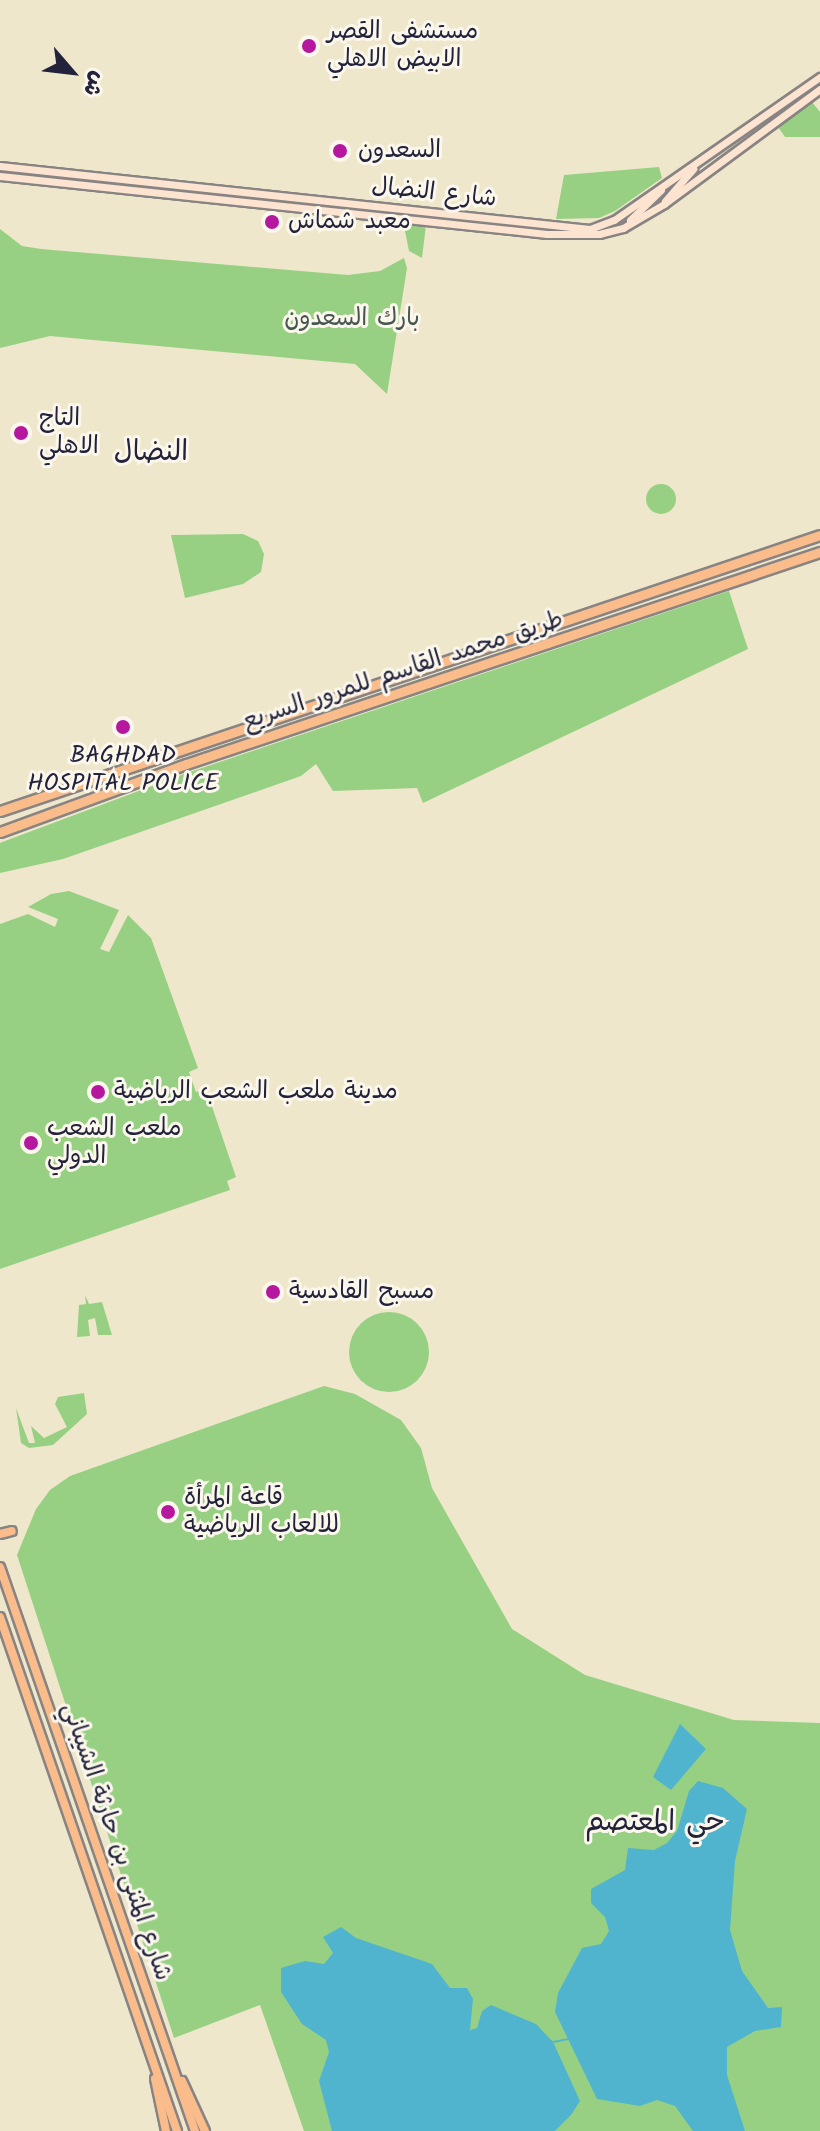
<!DOCTYPE html>
<html>
<head>
<meta charset="utf-8">
<style>
  body { margin:0 }
  #map { position:relative; width:820px; height:2131px; overflow:hidden; background:#efe7cb; font-family:Kalam,"Playpen Sans Arabic",sans-serif }
  div>[style] { position:absolute }
  .green>* { inset:0; background:#97d083 }
  .round { border-radius:50% }
  .water>* { inset:0; background:#50b4ce }
  .stream>* { height:2px; margin:-1px; padding:0 1px; transform-origin:1px; border-radius:1px; background:#50b4ce }
  .roads { filter:drop-shadow(2px 0 #888483) drop-shadow(-2px 0 #888483) drop-shadow(0 2px #888483) drop-shadow(0 -2px #888483) }
  .secondary>* { height:7px; margin:-3.5px; padding:0 3.5px; transform-origin:3.5px; border-radius:3.5px; background:#fde4d1 }
  .primary>* { height:8px; margin:-4px; padding:0 4px; transform-origin:4px; border-radius:4px; background:#fabc8b }
  .motorway>* { height:9px; margin:-4.5px; padding:0 4.5px; transform-origin:4.5px; border-radius:4.5px; background:#fabc8b }
  .dots>* { width:22px; height:22px; translate:-50% -50%; box-sizing:border-box; border:4px solid #fbf7ec; border-radius:50% }
  span { translate:-50% -50%; white-space:nowrap; text-align:center; line-height:1.15; -webkit-text-stroke:6px #fbf7ec; paint-order:stroke }
  .poi-label { font-size:24px; color:#22223b }
  .left { translate:0 -50%; text-align:left }
  .street-label { font-size:24px; color:#22223b }
  .park-label { font-size:24px; color:#455651 }
  .quarter-label { font-size:28px; color:#22223b }
  .north { position:absolute; left:32px; top:32px; width:80px; height:80px; -webkit-text-stroke:6px #fbf7ec; paint-order:stroke; rotate:118deg; font-size:22px; font-weight:700; line-height:32px; text-align:center; color:#22223b }
  .north::after { content:''; display:block; margin:auto; width:28px; height:36px; background:#22223b; clip-path:polygon(50% 0,100% 100%,50% 72%,0 100%) }
</style>
</head>
<body>
<div id="map">
  <div class="green">
    <div style="clip-path:polygon(812px 102px,820px 112px,820px 137px,785px 137px,778px 127px)"></div>
    <div style="clip-path:polygon(659px 167px,662px 178px,615px 211px,599px 218px,556px 219px,564px 175px)"></div>
    <div style="clip-path:polygon(403px 221px,426px 225px,422px 258px,409px 251px)"></div>
    <div style="clip-path:polygon(0 229px,22px 246px,41px 249px,348px 275px,380px 271px,404px 258px,407px 268px,387px 394px,355px 364px,50px 336px,0 348px)"></div>
    <div class="round" style="left:646px;top:484px;width:30px;height:30px"></div>
    <div style="clip-path:polygon(243px 534px,258px 541px,264px 554px,261px 572px,243px 584px,185px 598px,171px 535px)"></div>
    <div style="clip-path:polygon(729px 591px,748px 649px,423px 803px,417px 788px,333px 791px,316px 764px,301px 776px,63px 859px,0 873px,0 843px,5px 841px,184px 774px)"></div>
    <div style="clip-path:polygon(69px 891px,119px 910px,100px 949px,109px 952px,128px 915px,151px 938px,198px 1068px,189px 1072px,196px 1092px,206px 1089px,236px 1177px,227px 1181px,230px 1190px,0 1269px,0 924px,28px 914px,55px 927px,58px 919px,28px 907px,51px 894px)"></div>
    <div style="clip-path:polygon(85px 1295px,89px 1304px,102px 1302px,112px 1335px,98px 1335px,95px 1318px,88px 1320px,90px 1336px,77px 1337px,79px 1305px,86px 1304px)"></div>
    <div class="round" style="left:349px;top:1312px;width:80px;height:80px"></div>
    <div style="clip-path:polygon(324px 1386px,355px 1394px,401px 1420px,421px 1448px,432px 1488px,512px 1629px,585px 1675px,734px 1720px,820px 1723px,820px 2131px,304px 2131px,260px 2005px,174px 2038px,17px 1555px,36px 1509px,50px 1490px,70px 1476px)"></div>
    <div style="clip-path:polygon(84px 1393px,87px 1414px,53px 1445px,29px 1448px,21px 1443px,16px 1408px,29px 1443px,35px 1443px,31px 1426px,44px 1438px,67px 1427px,55px 1404px,58px 1397px)"></div>
  </div>
  <div class="water">
    <div style="clip-path:polygon(680px 1724px,706px 1749px,671px 1790px,653px 1777px)"></div>
    <div style="clip-path:polygon(698px 1781px,723px 1788px,747px 1809px,735px 1861px,730px 1930px,742px 1971px,768px 2008px,782px 2007px,781px 2027px,755px 2031px,727px 2047px,727px 2075px,745px 2131px,693px 2131px,675px 2106px,657px 2100px,640px 2106px,597px 2099px,555px 2012px,558px 1993px,582px 1948px,601px 1944px,609px 1931px,605px 1917px,591px 1903px,591px 1889px,625px 1870px,628px 1848px,654px 1850px,667px 1843px,677px 1831px,689px 1791px)"></div>
    <div style="clip-path:polygon(341px 1927px,356px 1938px,432px 1964px,450px 1988px,467px 1988px,473px 1999px,470px 2030px,477px 2028px,482px 2011px,491px 2005px,536px 2024px,553px 2042px,580px 2101px,571px 2115px,555px 2131px,332px 2131px,319px 2081px,329px 2052px,326px 2040px,302px 2024px,281px 1992px,281px 1968px,305px 1961px,324px 1964px,333px 1953px,323px 1937px)"></div>
  </div>
  <div class="stream">
    <div style="left:553px;top:2042px;width:15px;rotate:-11deg"></div>
  </div>
  <div class="roads">
    <div class="secondary">
      <div style="left:0;top:166px;width:593px;rotate:6.09deg"></div>
      <div style="left:590px;top:229px;width:26px;rotate:-21deg"></div>
      <div style="left:614px;top:220px;width:251px;rotate:-34.8deg"></div>
      <div style="left:0;top:176px;width:550px;rotate:6.05deg"></div>
      <div style="left:547px;top:234px;width:52px"></div>
      <div style="left:599px;top:234px;width:25px;rotate:-14deg"></div>
      <div style="left:623px;top:228px;width:48px;rotate:-30.3deg"></div>
      <div style="left:664px;top:204px;width:194px;rotate:-36.4deg"></div>
      <div style="left:665px;top:201px;width:43px;rotate:-48.8deg"></div>
      <div style="left:630px;top:220px;width:43px;rotate:-44.1deg"></div>
    </div>
    <div class="primary">
      <div style="left:0;top:1534px;width:12px;rotate:-14deg"></div>
      <div style="left:0;top:1567px;width:597px;rotate:70.93deg"></div>
      <div style="left:0;top:1617px;width:544px;rotate:71deg"></div>
      <div style="left:155px;top:2079px;width:53px;rotate:78.1deg"></div>
      <div style="left:182px;top:2081px;width:55px;rotate:65.3deg"></div>
    </div>
    <div class="motorway">
      <div style="left:0;top:811px;width:865px;rotate:-18.6deg"></div>
      <div style="left:0;top:832px;width:198px;rotate:-20.1deg"></div>
      <div style="left:186px;top:764px;width:669px;rotate:-18.49deg"></div>
    </div>
  </div>
  <div class="dots">
    <div style="left:309px;top:46px;background:#b5179e"></div>
    <div style="left:340px;top:151px;background:#b5179e"></div>
    <div style="left:272px;top:222px;background:#b5179e"></div>
    <div style="left:21px;top:433px;background:#b5179e"></div>
    <div style="left:123px;top:727px;background:#b5179e"></div>
    <div style="left:98px;top:1092px;background:#b5179e"></div>
    <div style="left:31px;top:1143px;background:#b5179e"></div>
    <div style="left:273px;top:1292px;background:#b5179e"></div>
    <div style="left:168px;top:1512px;background:#b5179e"></div>
  </div>
  <div class="poi-label">
    <span class="left" style="left:327px;top:46px">مستشفى القصر<br>الابيض الاهلي</span>
    <span class="left" style="left:358px;top:151px">السعدون</span>
    <span class="left" style="left:288px;top:222px">معبد شماش</span>
    <span class="left" style="left:39px;top:433px">التاج<br>الاهلي</span>
    <span style="left:123px;top:770px">BAGHDAD<br>HOSPITAL POLICE</span>
    <span class="left" style="left:114px;top:1092px">مدينة ملعب الشعب الرياضية</span>
    <span class="left" style="left:47px;top:1143px">ملعب الشعب<br>الدولي</span>
    <span class="left" style="left:289px;top:1292px">مسبح القادسية</span>
    <span class="left" style="left:184px;top:1512px">قاعة المرأة<br>للالعاب الرياضية</span>
  </div>
  <div class="street-label">
    <span style="left:434px;top:193px;rotate:6deg">شارع النضال</span>
    <span style="left:403px;top:671px;rotate:-18deg">طريق محمد القاسم للمرور السريع</span>
    <span style="left:116px;top:1842px;rotate:71deg">شارع المثنى بن حارثة الشيباني</span>
  </div>
  <div class="park-label">
    <span style="left:352px;top:319px">بارك السعدون</span>
  </div>
  <div class="quarter-label">
    <span style="left:151px;top:453px">النضال</span>
    <span style="left:655px;top:1823px">حي المعتصم</span>
  </div>
  <div class="north">ش</div>
</div>
</body>
</html>
